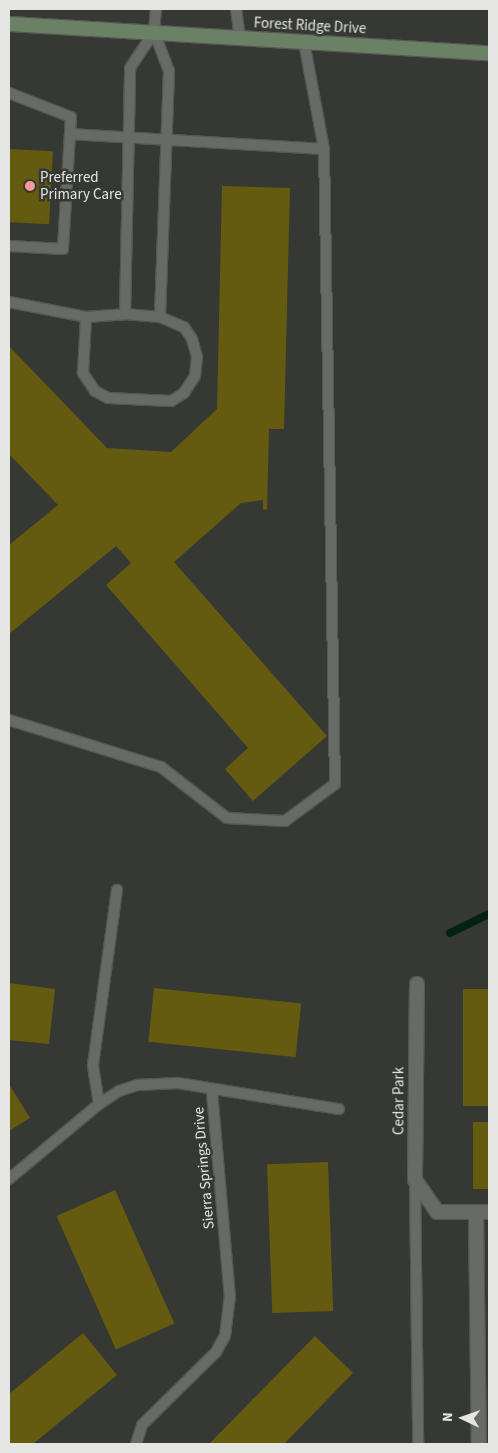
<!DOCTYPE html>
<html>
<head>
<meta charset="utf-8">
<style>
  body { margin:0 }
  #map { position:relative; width:498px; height:1453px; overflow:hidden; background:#363833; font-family:"Source Sans 3",sans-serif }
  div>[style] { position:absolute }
  .stream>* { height:8px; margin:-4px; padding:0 4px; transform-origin:4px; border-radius:4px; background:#032114 }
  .building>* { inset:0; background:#645b10; transform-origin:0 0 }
  .roads { filter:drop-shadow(1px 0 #565753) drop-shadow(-1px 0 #565753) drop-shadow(0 1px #565753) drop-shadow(0 -1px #565753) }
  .service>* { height:10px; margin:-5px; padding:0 5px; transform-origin:5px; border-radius:5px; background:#686a65 }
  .minor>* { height:14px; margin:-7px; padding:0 7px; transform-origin:7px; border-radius:7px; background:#686a65 }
  .secondary>* { height:14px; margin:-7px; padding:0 7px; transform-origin:7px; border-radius:7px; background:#6b8165 }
  .dots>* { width:14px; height:14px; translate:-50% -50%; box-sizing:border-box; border:2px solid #363833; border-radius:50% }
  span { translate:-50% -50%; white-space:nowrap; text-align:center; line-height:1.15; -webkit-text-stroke:5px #363833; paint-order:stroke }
  .street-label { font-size:15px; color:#e5e6e3 }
  .poi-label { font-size:15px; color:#e5e6e3 }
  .left { translate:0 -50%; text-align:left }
  .frame { position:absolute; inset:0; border:10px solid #e5e6e3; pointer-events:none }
  .north { position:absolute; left:438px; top:1393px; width:50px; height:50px; -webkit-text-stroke:4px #363833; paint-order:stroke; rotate:273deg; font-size:14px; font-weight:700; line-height:20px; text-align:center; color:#e5e6e3 }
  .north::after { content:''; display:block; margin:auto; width:18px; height:22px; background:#e5e6e3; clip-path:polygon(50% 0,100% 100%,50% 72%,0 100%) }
</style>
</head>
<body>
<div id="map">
  <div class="stream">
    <div style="left:450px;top:933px;width:43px;rotate:-26deg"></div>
  </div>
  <div class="building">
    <div style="left:9px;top:149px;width:44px;height:73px;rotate:3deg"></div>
    <div style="clip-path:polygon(222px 186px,290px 188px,284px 429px,269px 429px,267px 510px,263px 509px,263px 500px,241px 503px,174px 562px,327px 736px,253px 801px,225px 769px,248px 748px,106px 585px,131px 563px,116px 546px,9px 634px,9px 545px,58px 505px,9px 454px,9px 346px,107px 448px,171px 452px,217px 409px)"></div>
    <div style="clip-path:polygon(9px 983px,55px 989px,49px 1044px,9px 1040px)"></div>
    <div style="left:154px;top:988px;width:148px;height:54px;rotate:6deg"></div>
    <div style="left:463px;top:989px;width:26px;height:117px"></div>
    <div style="clip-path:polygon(9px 1084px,30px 1118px,9px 1131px)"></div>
    <div style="left:473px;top:1122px;width:16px;height:67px"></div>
    <div style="left:328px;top:1162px;width:149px;height:61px;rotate:88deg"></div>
    <div style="left:115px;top:1190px;width:146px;height:64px;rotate:66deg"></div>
    <div style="clip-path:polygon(83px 1333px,117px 1375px,33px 1444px,9px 1444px,9px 1394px)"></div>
    <div style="clip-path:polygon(315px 1336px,353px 1373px,284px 1444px,209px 1444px)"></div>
  </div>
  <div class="roads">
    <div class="service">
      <div style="left:156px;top:9px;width:23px;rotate:95deg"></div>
      <div style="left:154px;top:32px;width:42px;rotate:69deg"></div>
      <div style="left:169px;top:71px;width:246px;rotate:92.1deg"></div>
      <div style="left:236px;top:9px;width:29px;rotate:82deg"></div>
      <div style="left:9px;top:93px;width:66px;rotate:21.2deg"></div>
      <div style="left:71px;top:117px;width:132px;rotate:93.5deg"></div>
      <div style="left:63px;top:249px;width:54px;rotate:-176.8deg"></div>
      <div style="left:70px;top:134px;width:254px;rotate:3.4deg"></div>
      <div style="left:9px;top:302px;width:78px;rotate:11deg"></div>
      <div style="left:86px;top:317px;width:39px;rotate:-4deg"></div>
      <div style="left:125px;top:314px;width:35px;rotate:5deg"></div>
      <div style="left:160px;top:317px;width:26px;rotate:23deg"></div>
      <div style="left:184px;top:327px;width:14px;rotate:56deg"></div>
      <div style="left:192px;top:339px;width:19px;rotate:74deg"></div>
      <div style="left:197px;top:357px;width:19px;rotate:96deg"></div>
      <div style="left:195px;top:376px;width:20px;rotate:123deg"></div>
      <div style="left:184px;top:393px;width:15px;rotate:148deg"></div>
      <div style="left:171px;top:401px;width:63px;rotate:-177.3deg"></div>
      <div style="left:108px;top:398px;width:15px;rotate:-152deg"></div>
      <div style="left:95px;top:391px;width:22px;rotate:-124deg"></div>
      <div style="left:83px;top:373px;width:56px;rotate:-86.9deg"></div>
      <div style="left:125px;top:314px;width:246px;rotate:-88.8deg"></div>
      <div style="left:130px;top:68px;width:43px;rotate:-56.3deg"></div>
      <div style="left:9px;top:720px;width:159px;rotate:17.2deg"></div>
      <div style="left:161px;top:767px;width:83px;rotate:37.7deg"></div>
      <div style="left:227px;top:818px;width:58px;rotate:3deg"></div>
      <div style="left:285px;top:821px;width:62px;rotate:-36.5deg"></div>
      <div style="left:335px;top:784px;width:635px;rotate:-90.99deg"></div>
      <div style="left:324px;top:149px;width:109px;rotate:-100.6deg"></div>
      <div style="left:99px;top:1104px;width:39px;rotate:-99deg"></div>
      <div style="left:93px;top:1065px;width:177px;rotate:-82.2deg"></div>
      <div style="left:9px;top:1179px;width:117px;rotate:-39.8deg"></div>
      <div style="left:99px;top:1104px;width:24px;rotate:-33deg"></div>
      <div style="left:119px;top:1091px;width:20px;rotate:-18deg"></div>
      <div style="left:138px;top:1085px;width:40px;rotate:-2.9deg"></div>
      <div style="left:178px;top:1083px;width:163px;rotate:9.2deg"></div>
      <div style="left:415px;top:1180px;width:264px;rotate:89.3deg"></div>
      <div style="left:136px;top:1444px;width:20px;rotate:-72deg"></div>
      <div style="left:142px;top:1425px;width:104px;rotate:-44.6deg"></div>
      <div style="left:216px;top:1352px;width:18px;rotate:-61deg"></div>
      <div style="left:225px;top:1336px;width:38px;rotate:-83deg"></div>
      <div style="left:230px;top:1298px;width:208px;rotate:-95deg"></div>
    </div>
    <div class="minor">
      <div style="left:417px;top:984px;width:196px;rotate:90.6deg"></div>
      <div style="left:415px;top:1180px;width:39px;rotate:55deg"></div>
      <div style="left:437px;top:1212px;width:52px"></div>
      <div style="left:476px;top:1212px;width:232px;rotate:89.3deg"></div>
    </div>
    <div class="secondary">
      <div style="left:9px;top:24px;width:481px;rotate:3.5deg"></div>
    </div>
  </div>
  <div class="dots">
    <div style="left:30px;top:186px;background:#f59b97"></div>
  </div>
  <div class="street-label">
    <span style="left:310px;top:26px;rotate:3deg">Forest Ridge Drive</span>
    <span style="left:399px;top:1101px;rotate:-90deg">Cedar Park</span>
    <span style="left:204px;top:1168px;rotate:-95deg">Sierra Springs Drive</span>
  </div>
  <div class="poi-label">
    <span class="left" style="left:40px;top:186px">Preferred<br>Primary Care</span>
  </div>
  <div class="frame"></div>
  <div class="north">N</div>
</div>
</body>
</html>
